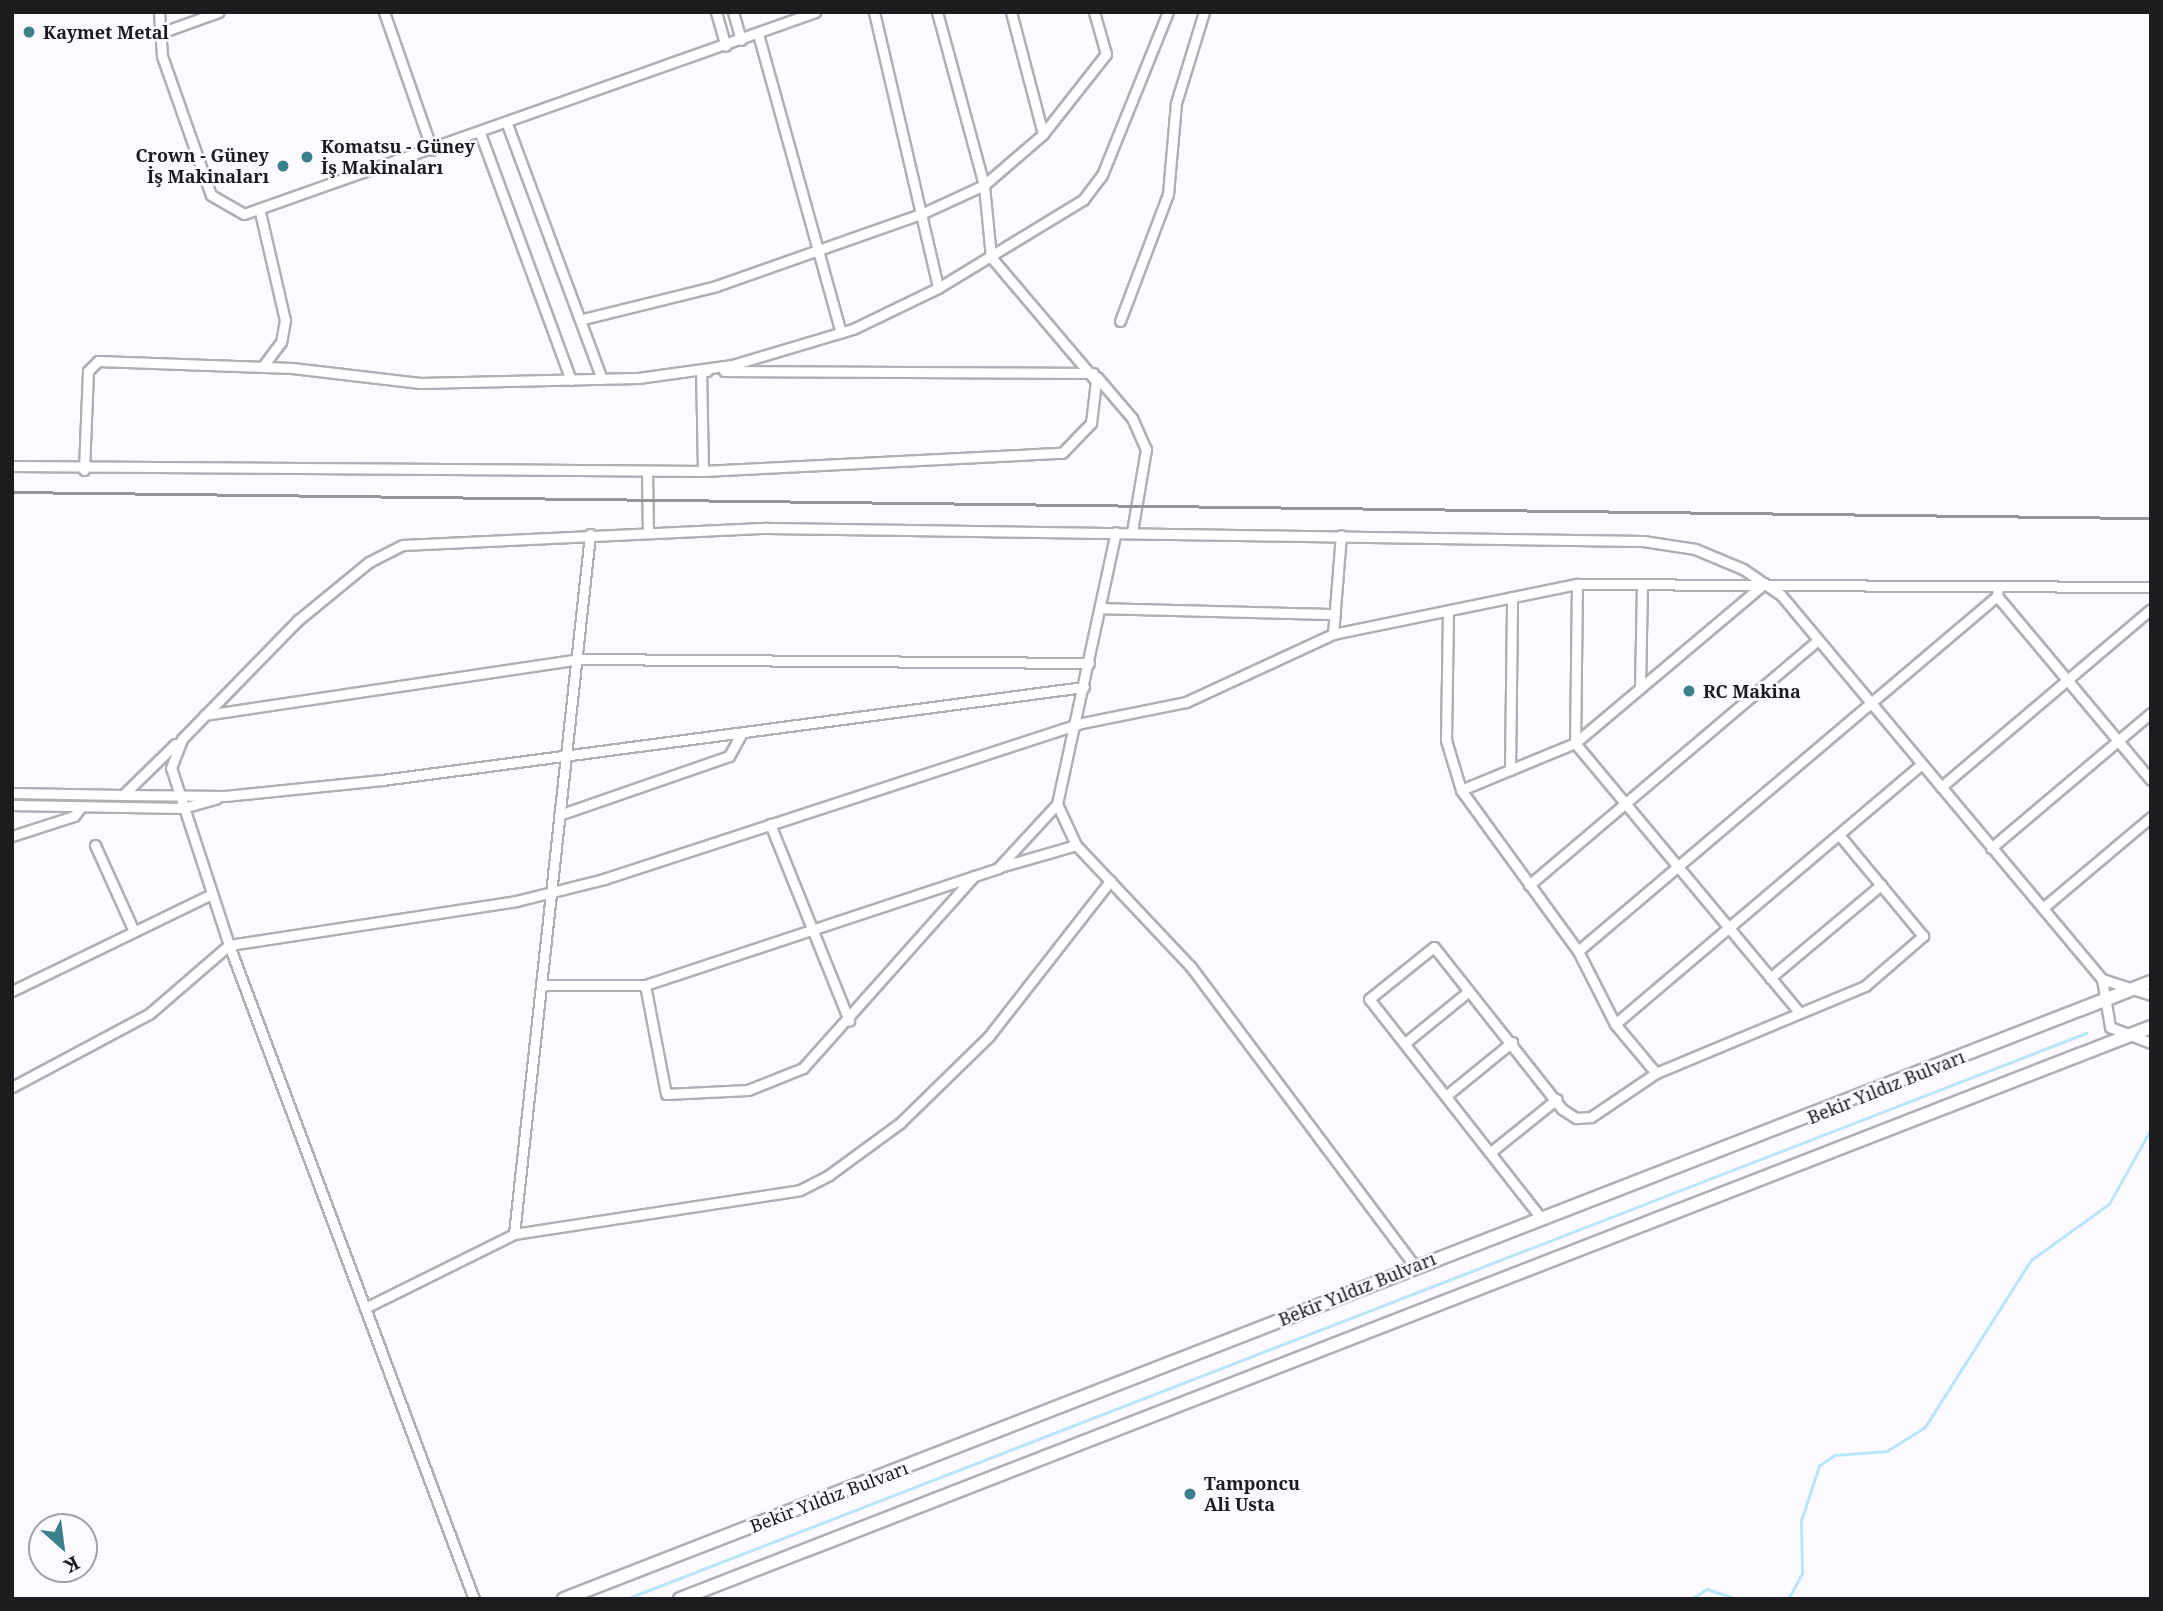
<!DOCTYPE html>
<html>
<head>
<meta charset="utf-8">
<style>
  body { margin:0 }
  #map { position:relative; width:2163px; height:1611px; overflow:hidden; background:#fcfaff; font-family:"Noto Serif",serif }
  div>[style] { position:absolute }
  .stream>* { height:2.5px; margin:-1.25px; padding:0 1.25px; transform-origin:1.25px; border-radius:1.25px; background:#b9e5fc }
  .roads { filter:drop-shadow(2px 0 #b1aeb5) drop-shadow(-2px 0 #b1aeb5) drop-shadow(0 2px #b1aeb5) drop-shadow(0 -2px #b1aeb5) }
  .minor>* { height:9px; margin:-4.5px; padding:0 4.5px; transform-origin:4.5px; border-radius:4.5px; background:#fff }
  .major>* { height:12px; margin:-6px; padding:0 6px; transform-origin:6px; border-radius:6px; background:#fff }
  .rail>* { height:2.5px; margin:-1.25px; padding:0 1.25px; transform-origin:1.25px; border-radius:1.25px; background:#959497 }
  .dots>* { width:19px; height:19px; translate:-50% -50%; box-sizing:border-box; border:4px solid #fcfaff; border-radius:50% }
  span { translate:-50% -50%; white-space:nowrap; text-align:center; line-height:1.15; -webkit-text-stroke:5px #fcfaff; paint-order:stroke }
  .poi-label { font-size:18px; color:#1c1b1d; font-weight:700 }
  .left { translate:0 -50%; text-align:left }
  .right { translate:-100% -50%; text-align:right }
  .street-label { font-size:18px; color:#1c1b1d }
  .frame { position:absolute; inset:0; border:14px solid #1c1b1d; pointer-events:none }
  .north { position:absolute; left:28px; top:1513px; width:70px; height:70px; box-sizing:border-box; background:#fcfaff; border:2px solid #a2a1a5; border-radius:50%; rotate:152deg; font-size:19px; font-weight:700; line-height:28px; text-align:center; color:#1c1b1d }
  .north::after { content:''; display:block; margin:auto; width:24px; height:32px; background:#3a808d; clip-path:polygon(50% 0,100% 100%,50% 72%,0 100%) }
</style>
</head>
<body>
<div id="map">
  <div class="stream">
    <div style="left:626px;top:1599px;width:1566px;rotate:-21.19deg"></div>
    <div style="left:1691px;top:1599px;width:19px;rotate:-32deg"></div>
    <div style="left:1707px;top:1589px;width:33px;rotate:18deg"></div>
    <div style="left:1788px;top:1599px;width:29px;rotate:-61deg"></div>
    <div style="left:1802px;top:1574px;width:53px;rotate:-91.1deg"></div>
    <div style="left:1801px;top:1521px;width:58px;rotate:-71.9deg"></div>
    <div style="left:1819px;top:1466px;width:19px;rotate:-35deg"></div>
    <div style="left:1835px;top:1455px;width:52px;rotate:-4.4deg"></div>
    <div style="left:1887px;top:1451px;width:45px;rotate:-32.3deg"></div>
    <div style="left:1925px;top:1427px;width:198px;rotate:-57.6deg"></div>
    <div style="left:2031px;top:1260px;width:96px;rotate:-35.7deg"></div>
    <div style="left:2109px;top:1204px;width:86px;rotate:-60.8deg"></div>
  </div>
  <div class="roads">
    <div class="minor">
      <div style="left:159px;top:12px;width:44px;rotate:86.1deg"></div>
      <div style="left:162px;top:56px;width:147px;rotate:70.6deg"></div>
      <div style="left:211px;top:195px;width:38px;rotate:30deg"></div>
      <div style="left:244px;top:214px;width:606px;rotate:-19.48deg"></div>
      <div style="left:384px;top:12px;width:146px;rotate:70.8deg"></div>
      <div style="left:716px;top:12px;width:35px;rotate:74deg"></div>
      <div style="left:733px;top:12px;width:29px;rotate:74deg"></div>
      <div style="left:874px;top:12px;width:283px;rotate:76.9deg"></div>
      <div style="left:1011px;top:12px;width:126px;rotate:75.3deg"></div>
      <div style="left:163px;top:32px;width:59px;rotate:-19.7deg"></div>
      <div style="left:758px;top:34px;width:310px;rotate:74.5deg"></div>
      <div style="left:507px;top:124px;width:272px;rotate:69.6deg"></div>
      <div style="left:480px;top:133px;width:263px;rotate:69.8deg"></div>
      <div style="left:260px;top:212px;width:111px;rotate:77deg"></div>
      <div style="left:285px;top:320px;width:22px;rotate:100deg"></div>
      <div style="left:281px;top:342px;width:31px;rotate:127deg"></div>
      <div style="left:583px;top:319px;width:137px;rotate:-13.9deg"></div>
      <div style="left:716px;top:286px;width:217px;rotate:-19.4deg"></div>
      <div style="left:921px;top:214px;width:69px;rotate:-24.7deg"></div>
      <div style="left:984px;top:185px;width:78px;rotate:-40.8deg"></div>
      <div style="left:1043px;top:134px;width:102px;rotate:-51.8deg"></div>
      <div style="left:1106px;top:54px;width:44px;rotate:-105.9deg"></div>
      <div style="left:1120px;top:321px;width:136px;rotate:-69.3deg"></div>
      <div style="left:1168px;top:194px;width:91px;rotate:-85deg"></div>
      <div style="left:1176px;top:103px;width:95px;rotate:-72.9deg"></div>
      <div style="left:724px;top:371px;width:369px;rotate:0.3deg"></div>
      <div style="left:1097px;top:377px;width:54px;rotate:49.5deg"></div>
      <div style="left:1132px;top:418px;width:34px;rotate:66deg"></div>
      <div style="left:1146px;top:449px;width:84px;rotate:99.6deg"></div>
      <div style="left:12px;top:466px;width:691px;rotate:0.41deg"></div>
      <div style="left:703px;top:471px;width:359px;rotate:-2.9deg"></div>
      <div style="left:1062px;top:453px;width:42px;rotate:-46deg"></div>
      <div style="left:1091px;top:423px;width:42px;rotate:-83.2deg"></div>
      <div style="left:1096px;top:381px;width:162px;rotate:-130.3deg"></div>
      <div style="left:991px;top:257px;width:72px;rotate:-95.6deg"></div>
      <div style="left:984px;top:185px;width:179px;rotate:-105.2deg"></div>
      <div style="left:84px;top:470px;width:99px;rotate:-87.7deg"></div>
      <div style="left:88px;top:371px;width:14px;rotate:-45deg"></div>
      <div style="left:98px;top:361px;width:194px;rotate:2.1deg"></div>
      <div style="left:292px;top:368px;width:129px;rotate:6.7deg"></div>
      <div style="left:420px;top:383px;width:218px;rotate:-1.3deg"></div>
      <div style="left:638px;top:378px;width:95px;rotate:-7.9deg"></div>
      <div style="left:732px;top:365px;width:126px;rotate:-16.6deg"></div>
      <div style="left:853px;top:329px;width:94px;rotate:-25.8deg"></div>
      <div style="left:938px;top:288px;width:170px;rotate:-31.3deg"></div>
      <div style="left:1083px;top:200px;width:31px;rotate:-53deg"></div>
      <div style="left:1102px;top:175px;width:176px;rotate:-68deg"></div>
      <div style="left:647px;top:471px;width:61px;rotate:89.1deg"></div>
      <div style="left:703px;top:471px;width:100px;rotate:-91.1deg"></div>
      <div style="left:701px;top:371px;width:6px"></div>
      <div style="left:1577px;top:584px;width:159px;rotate:90.7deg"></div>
      <div style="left:1575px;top:743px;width:349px;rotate:50.2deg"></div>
      <div style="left:1997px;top:596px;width:240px;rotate:50.1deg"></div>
      <div style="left:1100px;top:608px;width:235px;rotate:1.5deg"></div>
      <div style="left:1448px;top:612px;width:128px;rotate:90.9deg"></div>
      <div style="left:1446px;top:740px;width:52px;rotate:73.3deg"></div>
      <div style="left:1461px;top:790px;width:199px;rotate:54deg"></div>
      <div style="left:1578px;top:951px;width:82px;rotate:63.1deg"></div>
      <div style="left:1615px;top:1024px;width:64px;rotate:50.1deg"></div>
      <div style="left:1333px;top:634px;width:99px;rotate:-85.4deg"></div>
      <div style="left:1640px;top:688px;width:101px;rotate:-88.9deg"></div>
      <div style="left:205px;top:715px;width:378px;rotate:-8.5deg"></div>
      <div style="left:579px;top:659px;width:510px;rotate:0.45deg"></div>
      <div style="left:1510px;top:770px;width:173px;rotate:-89.3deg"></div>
      <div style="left:1941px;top:787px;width:275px;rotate:-40.3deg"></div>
      <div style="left:1461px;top:790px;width:123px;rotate:-22.4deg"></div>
      <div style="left:1575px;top:743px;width:248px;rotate:-40.1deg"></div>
      <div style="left:12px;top:793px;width:111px;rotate:1deg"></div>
      <div style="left:123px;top:795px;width:73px;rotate:-44.4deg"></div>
      <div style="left:123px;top:795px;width:102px;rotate:0.6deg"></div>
      <div style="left:225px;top:796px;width:158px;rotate:-5.8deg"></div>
      <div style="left:382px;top:780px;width:708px;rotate:-7.55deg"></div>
      <div style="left:1057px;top:804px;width:45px;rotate:65.1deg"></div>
      <div style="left:1076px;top:845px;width:168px;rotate:46.7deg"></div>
      <div style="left:1191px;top:967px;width:374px;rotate:53.2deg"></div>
      <div style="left:12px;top:805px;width:171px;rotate:1deg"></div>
      <div style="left:183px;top:808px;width:35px;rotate:-16deg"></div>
      <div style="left:559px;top:815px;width:180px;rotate:-19.1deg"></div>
      <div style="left:729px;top:756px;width:26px;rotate:-61deg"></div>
      <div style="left:770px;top:824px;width:212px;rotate:68.1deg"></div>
      <div style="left:12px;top:836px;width:65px;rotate:-17.9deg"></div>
      <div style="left:74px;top:816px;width:11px;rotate:-52deg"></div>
      <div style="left:95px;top:845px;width:92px;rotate:65.7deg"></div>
      <div style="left:1991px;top:848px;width:209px;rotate:-40.2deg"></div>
      <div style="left:1000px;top:867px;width:79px;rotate:-16.1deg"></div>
      <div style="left:1529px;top:885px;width:379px;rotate:-40.3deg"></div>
      <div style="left:2044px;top:907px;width:140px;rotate:-40.1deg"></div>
      <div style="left:1578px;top:951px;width:549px;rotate:-40.27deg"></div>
      <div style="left:1997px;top:596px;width:10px;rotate:-84deg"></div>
      <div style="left:1770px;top:978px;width:145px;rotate:-40deg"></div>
      <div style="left:2102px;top:979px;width:52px;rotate:18.1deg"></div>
      <div style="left:545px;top:985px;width:100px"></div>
      <div style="left:645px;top:985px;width:372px;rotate:-18.3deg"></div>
      <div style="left:998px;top:868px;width:87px;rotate:-47.3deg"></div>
      <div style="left:1057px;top:804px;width:278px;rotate:-77.8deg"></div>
      <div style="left:645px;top:985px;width:111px;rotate:79.1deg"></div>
      <div style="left:666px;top:1094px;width:82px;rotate:-2.8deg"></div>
      <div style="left:748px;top:1090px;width:59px;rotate:-21.8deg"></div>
      <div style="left:803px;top:1068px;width:257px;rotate:-48.3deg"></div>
      <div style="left:12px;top:991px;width:222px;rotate:-25.9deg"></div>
      <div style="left:1615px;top:1024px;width:402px;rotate:-40.3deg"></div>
      <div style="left:1405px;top:1043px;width:82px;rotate:-39.1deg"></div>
      <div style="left:12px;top:1087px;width:155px;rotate:-28.1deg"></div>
      <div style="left:149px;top:1014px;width:106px;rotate:-40.8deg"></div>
      <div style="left:229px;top:945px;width:290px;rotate:-8.7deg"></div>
      <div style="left:516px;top:901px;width:91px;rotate:-14deg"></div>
      <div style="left:604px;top:879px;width:498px;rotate:-18.1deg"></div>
      <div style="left:1077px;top:724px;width:111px;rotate:-11.4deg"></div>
      <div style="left:1186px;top:702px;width:162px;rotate:-24.8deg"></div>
      <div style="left:1333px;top:634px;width:249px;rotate:-11.6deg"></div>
      <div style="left:1577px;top:584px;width:574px;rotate:0.3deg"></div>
      <div style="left:1447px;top:1095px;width:84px;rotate:-39.2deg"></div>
      <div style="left:1492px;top:1151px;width:83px;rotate:-38.7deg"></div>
      <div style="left:1541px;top:1218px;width:278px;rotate:-128.1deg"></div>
      <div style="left:1369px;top:999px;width:83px;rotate:-38.7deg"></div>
      <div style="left:1434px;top:947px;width:206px;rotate:51.7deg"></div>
      <div style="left:1562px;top:1109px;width:17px;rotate:33deg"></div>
      <div style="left:1576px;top:1118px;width:15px;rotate:-4deg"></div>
      <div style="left:1591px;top:1117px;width:78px;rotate:-34.1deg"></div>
      <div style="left:1656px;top:1073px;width:226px;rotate:-22.6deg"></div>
      <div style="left:1865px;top:986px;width:77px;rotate:-40.8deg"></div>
      <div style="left:1923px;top:936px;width:131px;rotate:-129.7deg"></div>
      <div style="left:514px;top:1234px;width:289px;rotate:-8.7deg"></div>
      <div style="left:800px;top:1190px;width:33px;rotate:-27deg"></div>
      <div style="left:829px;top:1175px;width:88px;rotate:-36.2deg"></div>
      <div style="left:900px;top:1123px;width:124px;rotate:-44.3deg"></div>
      <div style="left:989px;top:1036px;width:197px;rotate:-52deg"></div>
      <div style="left:365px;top:1308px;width:166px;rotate:-26.4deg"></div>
      <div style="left:514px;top:1234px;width:704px;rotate:-83.8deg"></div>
      <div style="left:474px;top:1599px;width:698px;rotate:-110.54deg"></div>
      <div style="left:229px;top:945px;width:186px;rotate:-108.1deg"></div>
      <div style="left:171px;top:768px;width:31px;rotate:-69deg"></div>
      <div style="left:182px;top:739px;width:165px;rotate:-45.7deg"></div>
      <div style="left:297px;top:621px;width:93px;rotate:-39.3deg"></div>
      <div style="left:369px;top:562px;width:38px;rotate:-27deg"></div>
      <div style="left:403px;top:545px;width:364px;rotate:-2.7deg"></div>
      <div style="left:767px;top:528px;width:876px;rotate:0.85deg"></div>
      <div style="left:1643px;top:541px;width:53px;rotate:8.7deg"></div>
      <div style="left:1695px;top:549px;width:52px;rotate:22.6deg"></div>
      <div style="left:1743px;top:569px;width:46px;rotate:34.4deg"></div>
      <div style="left:1781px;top:595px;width:500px;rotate:50.11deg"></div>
      <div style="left:2102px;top:979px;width:49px;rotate:80.5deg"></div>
      <div style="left:2110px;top:1027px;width:44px;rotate:21.3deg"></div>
    </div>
    <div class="major">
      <div style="left:564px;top:1599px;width:1703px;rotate:-21.25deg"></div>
      <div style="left:680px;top:1599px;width:1578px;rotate:-21.25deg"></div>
    </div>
  </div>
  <div class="rail">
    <div style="left:12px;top:492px;width:2139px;rotate:0.7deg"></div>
  </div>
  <div class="dots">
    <div style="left:29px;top:32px;background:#3a808d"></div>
    <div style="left:307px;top:157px;background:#3a808d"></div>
    <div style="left:283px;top:166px;background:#3a808d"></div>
    <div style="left:1689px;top:691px;background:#3a808d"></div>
    <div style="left:1190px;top:1494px;background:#3a808d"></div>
  </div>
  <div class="poi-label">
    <span class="left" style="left:43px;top:32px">Kaymet Metal</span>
    <span class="left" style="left:321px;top:157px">Komatsu - Güney<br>İş Makinaları</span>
    <span class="right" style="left:269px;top:166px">Crown - Güney<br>İş Makinaları</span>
    <span class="left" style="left:1703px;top:691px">RC Makina</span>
    <span class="left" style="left:1204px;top:1494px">Tamponcu<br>Ali Usta</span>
  </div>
  <div class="street-label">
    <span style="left:1886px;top:1087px;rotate:-22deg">Bekir Yıldız Bulvarı</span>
    <span style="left:1357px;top:1289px;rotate:-22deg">Bekir Yıldız Bulvarı</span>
    <span style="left:829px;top:1497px;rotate:-21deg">Bekir Yıldız Bulvarı</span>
  </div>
  <div class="frame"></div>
  <div class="north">K</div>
</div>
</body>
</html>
